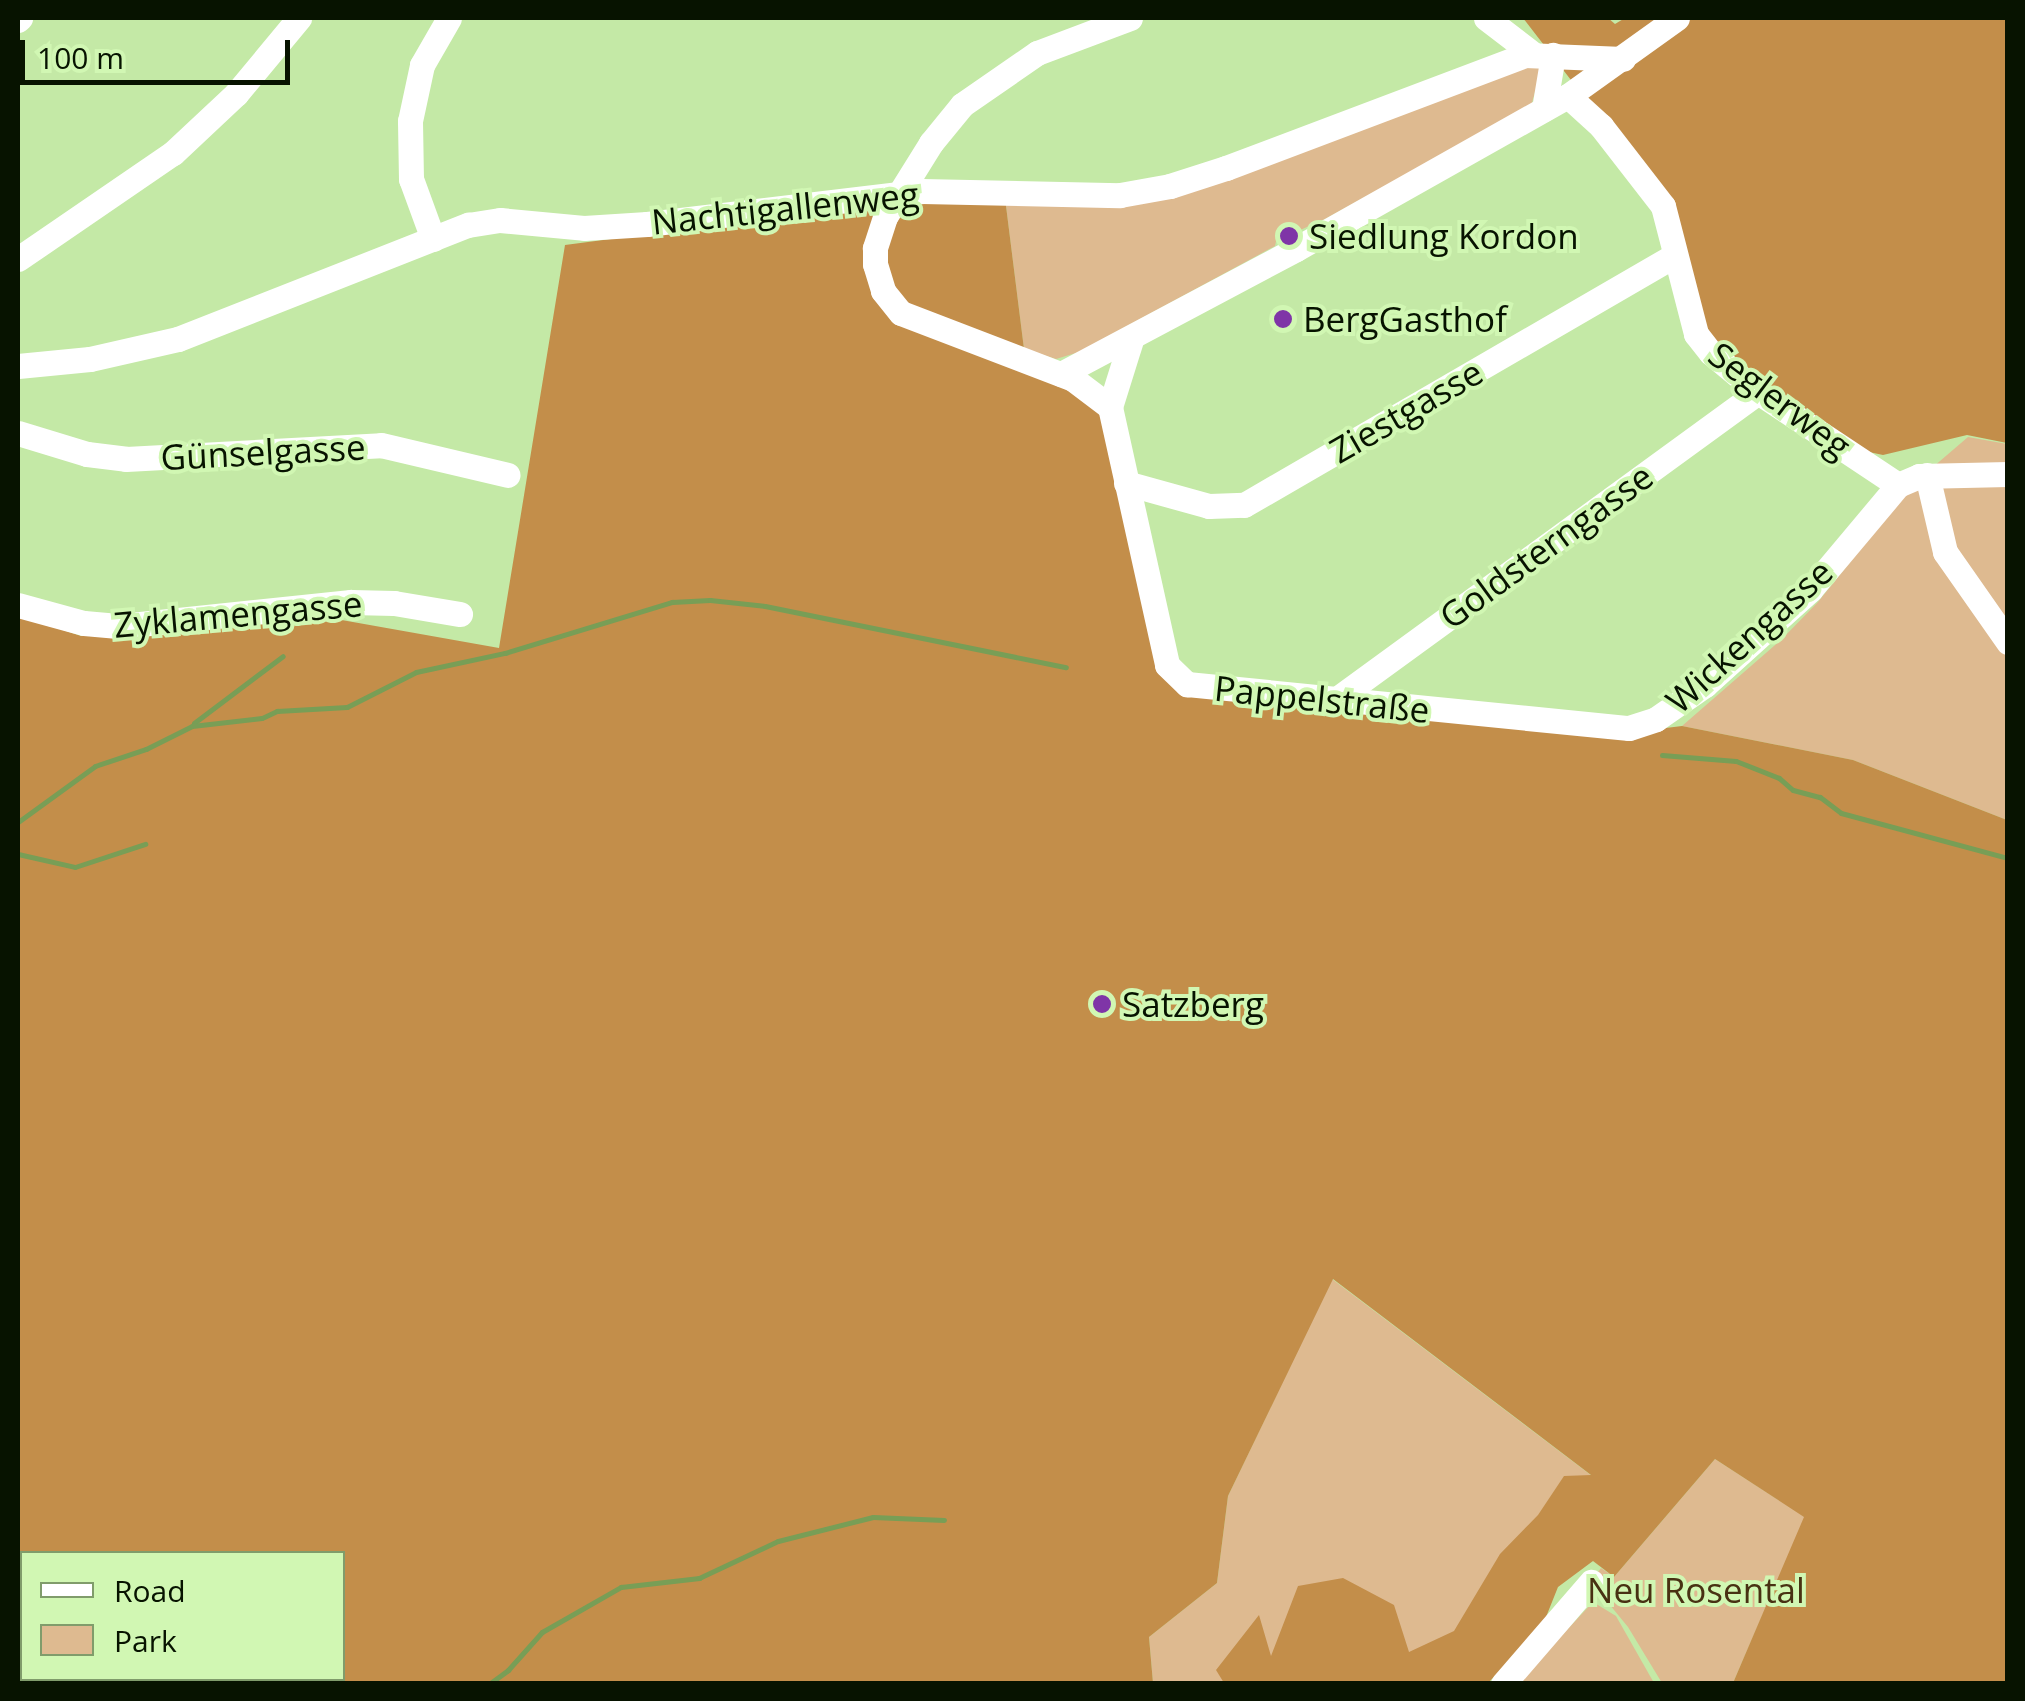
<!DOCTYPE html>
<html>
<head>
<meta charset="utf-8">
<style>
  body { margin:0 }
  #map { position:relative; width:2025px; height:1701px; overflow:hidden; background:#c4e9a6; font-family:"Open Sans",sans-serif }
  div>[style] { position:absolute }
  .green>* { inset:0; background:#deba90 }
  .forest>* { inset:0; background:#c38e4a }
  .stream>* { height:5px; margin:-2.5px; padding:0 2.5px; transform-origin:2.5px; border-radius:2.5px; background:#789e56 }
  .minor>* { height:25px; margin:-12.5px; padding:0 12.5px; transform-origin:12.5px; border-radius:12.5px; background:#fff }
  .dots>* { width:28px; height:28px; translate:-50% -50%; box-sizing:border-box; border:5px solid #d1f7b3; border-radius:50% }
  span { translate:-50% -50%; white-space:nowrap; text-align:center; line-height:1.15; -webkit-text-stroke:8px #d1f7b3; paint-order:stroke }
  .street-label { font-size:35px; color:#071300 }
  .poi-label { font-size:35px; color:#071300 }
  .left { translate:0 -50%; text-align:left }
  .park-label { font-size:35px; color:#483113 }
  .frame { position:absolute; inset:0; border:20px solid #071300; pointer-events:none }
  .legend { position:absolute; left:20px; top:1551px; width:325px; height:130px; box-sizing:border-box; background:#d1f7b3; border:2px solid #809c6b; margin:0; padding:12px 18px; list-style:none; font-size:30px; color:#071300 }
  .legend li { display:flex; align-items:center; gap:20px; height:50px }
  .legend b { width:50px; border:2px solid #809c6b }
  .scale { position:absolute; left:20px; top:40px; width:270px; height:45px; box-sizing:border-box; border:5px solid #071300; border-top:0; padding-left:12px; font-size:30px; line-height:35px; white-space:nowrap; color:#071300; -webkit-text-stroke:8px #d1f7b3; paint-order:stroke }
</style>
</head>
<body>
<div id="map">
  <div class="green">
    <div style="clip-path:polygon(1528px 62px,1542px 68px,1531px 106px,1325px 219px,1298px 231px,1291px 225px,1278px 232px,1275px 246px,1079px 352px,1056px 359px,1024px 349px,1005px 198px,1092px 202px)"></div>
    <div style="clip-path:polygon(1968px 437px,2007px 444px,2007px 820px,1853px 760px,1682px 726px,1781px 640px,1818px 602px,1912px 485px)"></div>
    <div style="clip-path:polygon(1332px 1279px,1592px 1476px,1463px 1683px,1153px 1683px,1149px 1637px,1217px 1583px,1228px 1496px)"></div>
    <div style="clip-path:polygon(1715px 1459px,1805px 1517px,1733px 1683px,1662px 1683px,1628px 1627px,1591px 1582px,1601px 1568px,1614px 1577px)"></div>
    <div style="clip-path:polygon(1593px 1602px,1616px 1616px,1654px 1683px,1516px 1684px)"></div>
  </div>
  <div class="forest">
    <div style="clip-path:polygon(1523px 18px,1608px 18px,1615px 24px,1625px 18px,2007px 18px,2007px 443px,1967px 435px,1883px 455px,1869px 452px,1731px 360px,1707px 329px,1676px 216px)"></div>
    <div style="clip-path:polygon(evenodd,1005px 198px,1024px 349px,1088px 397px,1103px 416px,1159px 669px,1609px 735px,1682px 726px,1853px 760px,2007px 820px,2007px 1683px,1733px 1683px,1804px 1517px,1715px 1459px,1614px 1577px,1593px 1561px,1558px 1587px,1542px 1627px,1488px 1683px,1224px 1683px,1216px 1670px,1259px 1615px,1271px 1656px,1298px 1586px,1343px 1578px,1394px 1605px,1409px 1652px,1454px 1631px,1500px 1554px,1538px 1515px,1564px 1476px,1591px 1475px,1333px 1279px,1228px 1496px,1217px 1583px,1149px 1637px,1153px 1683px,18px 1684px,18px 615px,81px 636px,336px 619px,499px 648px,565px 245px,916px 199px,1005px 198px,22px 1554px,342px 1554px,342px 1678px,22px 1678px,22px 1554px)"></div>
  </div>
  <div class="stream">
    <div style="left:194px;top:723px;width:111px;rotate:-37deg"></div>
    <div style="left:1662px;top:755px;width:74px;rotate:4.6deg"></div>
    <div style="left:1736px;top:761px;width:46px;rotate:21.6deg"></div>
    <div style="left:1779px;top:778px;width:18px;rotate:41deg"></div>
    <div style="left:1793px;top:790px;width:28px;rotate:15deg"></div>
    <div style="left:1820px;top:797px;width:26px;rotate:37deg"></div>
    <div style="left:1841px;top:813px;width:173px;rotate:15.1deg"></div>
    <div style="left:18px;top:822px;width:95px;rotate:-36deg"></div>
    <div style="left:95px;top:766px;width:54px;rotate:-18.4deg"></div>
    <div style="left:146px;top:749px;width:51px;rotate:-26.6deg"></div>
    <div style="left:192px;top:726px;width:70px;rotate:-6.5deg"></div>
    <div style="left:262px;top:718px;width:17px;rotate:-25deg"></div>
    <div style="left:277px;top:711px;width:70px;rotate:-3.3deg"></div>
    <div style="left:347px;top:707px;width:77px;rotate:-26.9deg"></div>
    <div style="left:416px;top:672px;width:91px;rotate:-12.1deg"></div>
    <div style="left:505px;top:653px;width:175px;rotate:-17deg"></div>
    <div style="left:672px;top:602px;width:38px;rotate:-3deg"></div>
    <div style="left:710px;top:600px;width:55px;rotate:6.2deg"></div>
    <div style="left:765px;top:606px;width:307px;rotate:11.5deg"></div>
    <div style="left:18px;top:854px;width:58px;rotate:12.8deg"></div>
    <div style="left:75px;top:867px;width:74px;rotate:-18.2deg"></div>
    <div style="left:489px;top:1684px;width:24px;rotate:-36deg"></div>
    <div style="left:508px;top:1670px;width:51px;rotate:-48.2deg"></div>
    <div style="left:542px;top:1632px;width:91px;rotate:-29.7deg"></div>
    <div style="left:621px;top:1587px;width:79px;rotate:-6.6deg"></div>
    <div style="left:699px;top:1578px;width:87px;rotate:-25.1deg"></div>
    <div style="left:778px;top:1541px;width:98px;rotate:-14.2deg"></div>
    <div style="left:873px;top:1517px;width:71px;rotate:2.4deg"></div>
  </div>
  <div class="minor">
    <div style="left:1130px;top:18px;width:99px;rotate:159.4deg"></div>
    <div style="left:1037px;top:53px;width:91px;rotate:145.3deg"></div>
    <div style="left:962px;top:105px;width:49px;rotate:129.2deg"></div>
    <div style="left:931px;top:143px;width:87px;rotate:121.9deg"></div>
    <div style="left:885px;top:217px;width:33px;rotate:108deg"></div>
    <div style="left:875px;top:248px;width:16px;rotate:90deg"></div>
    <div style="left:875px;top:264px;width:28px;rotate:73deg"></div>
    <div style="left:883px;top:291px;width:28px;rotate:51deg"></div>
    <div style="left:901px;top:313px;width:184px;rotate:21deg"></div>
    <div style="left:1073px;top:379px;width:46px;rotate:37.1deg"></div>
    <div style="left:1110px;top:407px;width:264px;rotate:77.5deg"></div>
    <div style="left:1167px;top:665px;width:28px;rotate:44deg"></div>
    <div style="left:1187px;top:684px;width:444px;rotate:5.7deg"></div>
    <div style="left:1629px;top:728px;width:28px;rotate:-18deg"></div>
    <div style="left:1656px;top:719px;width:60px;rotate:-34.8deg"></div>
    <div style="left:1705px;top:685px;width:142px;rotate:-42.1deg"></div>
    <div style="left:1810px;top:590px;width:137px;rotate:-50deg"></div>
    <div style="left:1898px;top:485px;width:23px;rotate:-23deg"></div>
    <div style="left:1919px;top:476px;width:89px;rotate:-1.3deg"></div>
    <div style="left:1486px;top:18px;width:59px;rotate:37.5deg"></div>
    <div style="left:18px;top:20px;width:3px;rotate:-45deg"></div>
    <div style="left:1568px;top:96px;width:45px;rotate:42.3deg"></div>
    <div style="left:1601px;top:126px;width:101px;rotate:52.2deg"></div>
    <div style="left:1663px;top:206px;width:132px;rotate:75.5deg"></div>
    <div style="left:1696px;top:334px;width:24px;rotate:52deg"></div>
    <div style="left:1711px;top:353px;width:61px;rotate:39.7deg"></div>
    <div style="left:1758px;top:392px;width:168px;rotate:33.6deg"></div>
    <div style="left:1544px;top:109px;width:55px;rotate:-80.5deg"></div>
    <div style="left:433px;top:239px;width:64px;rotate:-110.1deg"></div>
    <div style="left:411px;top:179px;width:58px;rotate:-91deg"></div>
    <div style="left:410px;top:121px;width:57px;rotate:-77.9deg"></div>
    <div style="left:422px;top:65px;width:54px;rotate:-60.1deg"></div>
    <div style="left:18px;top:259px;width:188px;rotate:-34.4deg"></div>
    <div style="left:173px;top:153px;width:86px;rotate:-43.1deg"></div>
    <div style="left:236px;top:94px;width:99px;rotate:-50.3deg"></div>
    <div style="left:18px;top:366px;width:72px;rotate:-5.6deg"></div>
    <div style="left:90px;top:359px;width:90px;rotate:-12.8deg"></div>
    <div style="left:178px;top:339px;width:312px;rotate:-21.5deg"></div>
    <div style="left:468px;top:225px;width:32px;rotate:-9deg"></div>
    <div style="left:500px;top:220px;width:84px;rotate:5.4deg"></div>
    <div style="left:584px;top:228px;width:63px;rotate:-3.6deg"></div>
    <div style="left:647px;top:224px;width:277px;rotate:-6.8deg"></div>
    <div style="left:922px;top:191px;width:198px;rotate:1.2deg"></div>
    <div style="left:1120px;top:195px;width:51px;rotate:-10.2deg"></div>
    <div style="left:1170px;top:186px;width:59px;rotate:-17.8deg"></div>
    <div style="left:1226px;top:168px;width:320px;rotate:-20.7deg"></div>
    <div style="left:1525px;top:55px;width:98px;rotate:2.3deg"></div>
    <div style="left:1061px;top:374px;width:266px;rotate:-28deg"></div>
    <div style="left:1296px;top:249px;width:312px;rotate:-29.4deg"></div>
    <div style="left:1568px;top:96px;width:134px;rotate:-35.6deg"></div>
    <div style="left:1110px;top:407px;width:73px;rotate:-72.6deg"></div>
    <div style="left:18px;top:433px;width:72px;rotate:16.9deg"></div>
    <div style="left:87px;top:454px;width:39px;rotate:7deg"></div>
    <div style="left:126px;top:459px;width:255px;rotate:-3.1deg"></div>
    <div style="left:381px;top:445px;width:130px;rotate:13.3deg"></div>
    <div style="left:1927px;top:475px;width:79px;rotate:76.8deg"></div>
    <div style="left:1945px;top:552px;width:110px;rotate:55deg"></div>
    <div style="left:1126px;top:483px;width:86px;rotate:15.5deg"></div>
    <div style="left:1209px;top:506px;width:35px;rotate:-2deg"></div>
    <div style="left:1244px;top:505px;width:497px;rotate:-30.1deg"></div>
    <div style="left:18px;top:605px;width:68px;rotate:15.3deg"></div>
    <div style="left:84px;top:623px;width:37px;rotate:5deg"></div>
    <div style="left:121px;top:626px;width:231px;rotate:-6deg"></div>
    <div style="left:351px;top:602px;width:43px;rotate:1.3deg"></div>
    <div style="left:394px;top:603px;width:67px;rotate:9.5deg"></div>
    <div style="left:1334px;top:701px;width:525px;rotate:-36.08deg"></div>
    <div style="left:1503px;top:1684px;width:135px;rotate:-49.2deg"></div>
  </div>
  <div class="dots">
    <div style="left:1289px;top:236px;background:#7f35a7"></div>
    <div style="left:1283px;top:319px;background:#7f35a7"></div>
    <div style="left:1102px;top:1004px;background:#7f35a7"></div>
  </div>
  <div class="street-label">
    <span style="left:785px;top:208px;rotate:-6deg">Nachtigallenweg</span>
    <span style="left:1780px;top:400px;rotate:37deg">Seglerweg</span>
    <span style="left:1406px;top:411px;rotate:-30deg">Ziestgasse</span>
    <span style="left:263px;top:452px;rotate:-3deg">Günselgasse</span>
    <span style="left:1546px;top:546px;rotate:-36deg">Goldsterngasse</span>
    <span style="left:238px;top:614px;rotate:-5deg">Zyklamengasse</span>
    <span style="left:1749px;top:636px;rotate:-42deg">Wickengasse</span>
    <span style="left:1322px;top:699px;rotate:6deg">Pappelstraße</span>
  </div>
  <div class="poi-label">
    <span class="left" style="left:1309px;top:236px">Siedlung Kordon</span>
    <span class="left" style="left:1303px;top:319px">BergGasthof</span>
    <span class="left" style="left:1122px;top:1004px">Satzberg</span>
  </div>
  <div class="park-label">
    <span style="left:1696px;top:1590px">Neu Rosental</span>
  </div>
  <div class="frame"></div>
  <ul class="legend">
  <li><b style="height:12px;background:#fff"></b>Road</li>
  <li><b style="height:28px;background:#deba90"></b>Park</li>
  </ul>
  <div class="scale">100 m</div>
</div>
</body>
</html>
